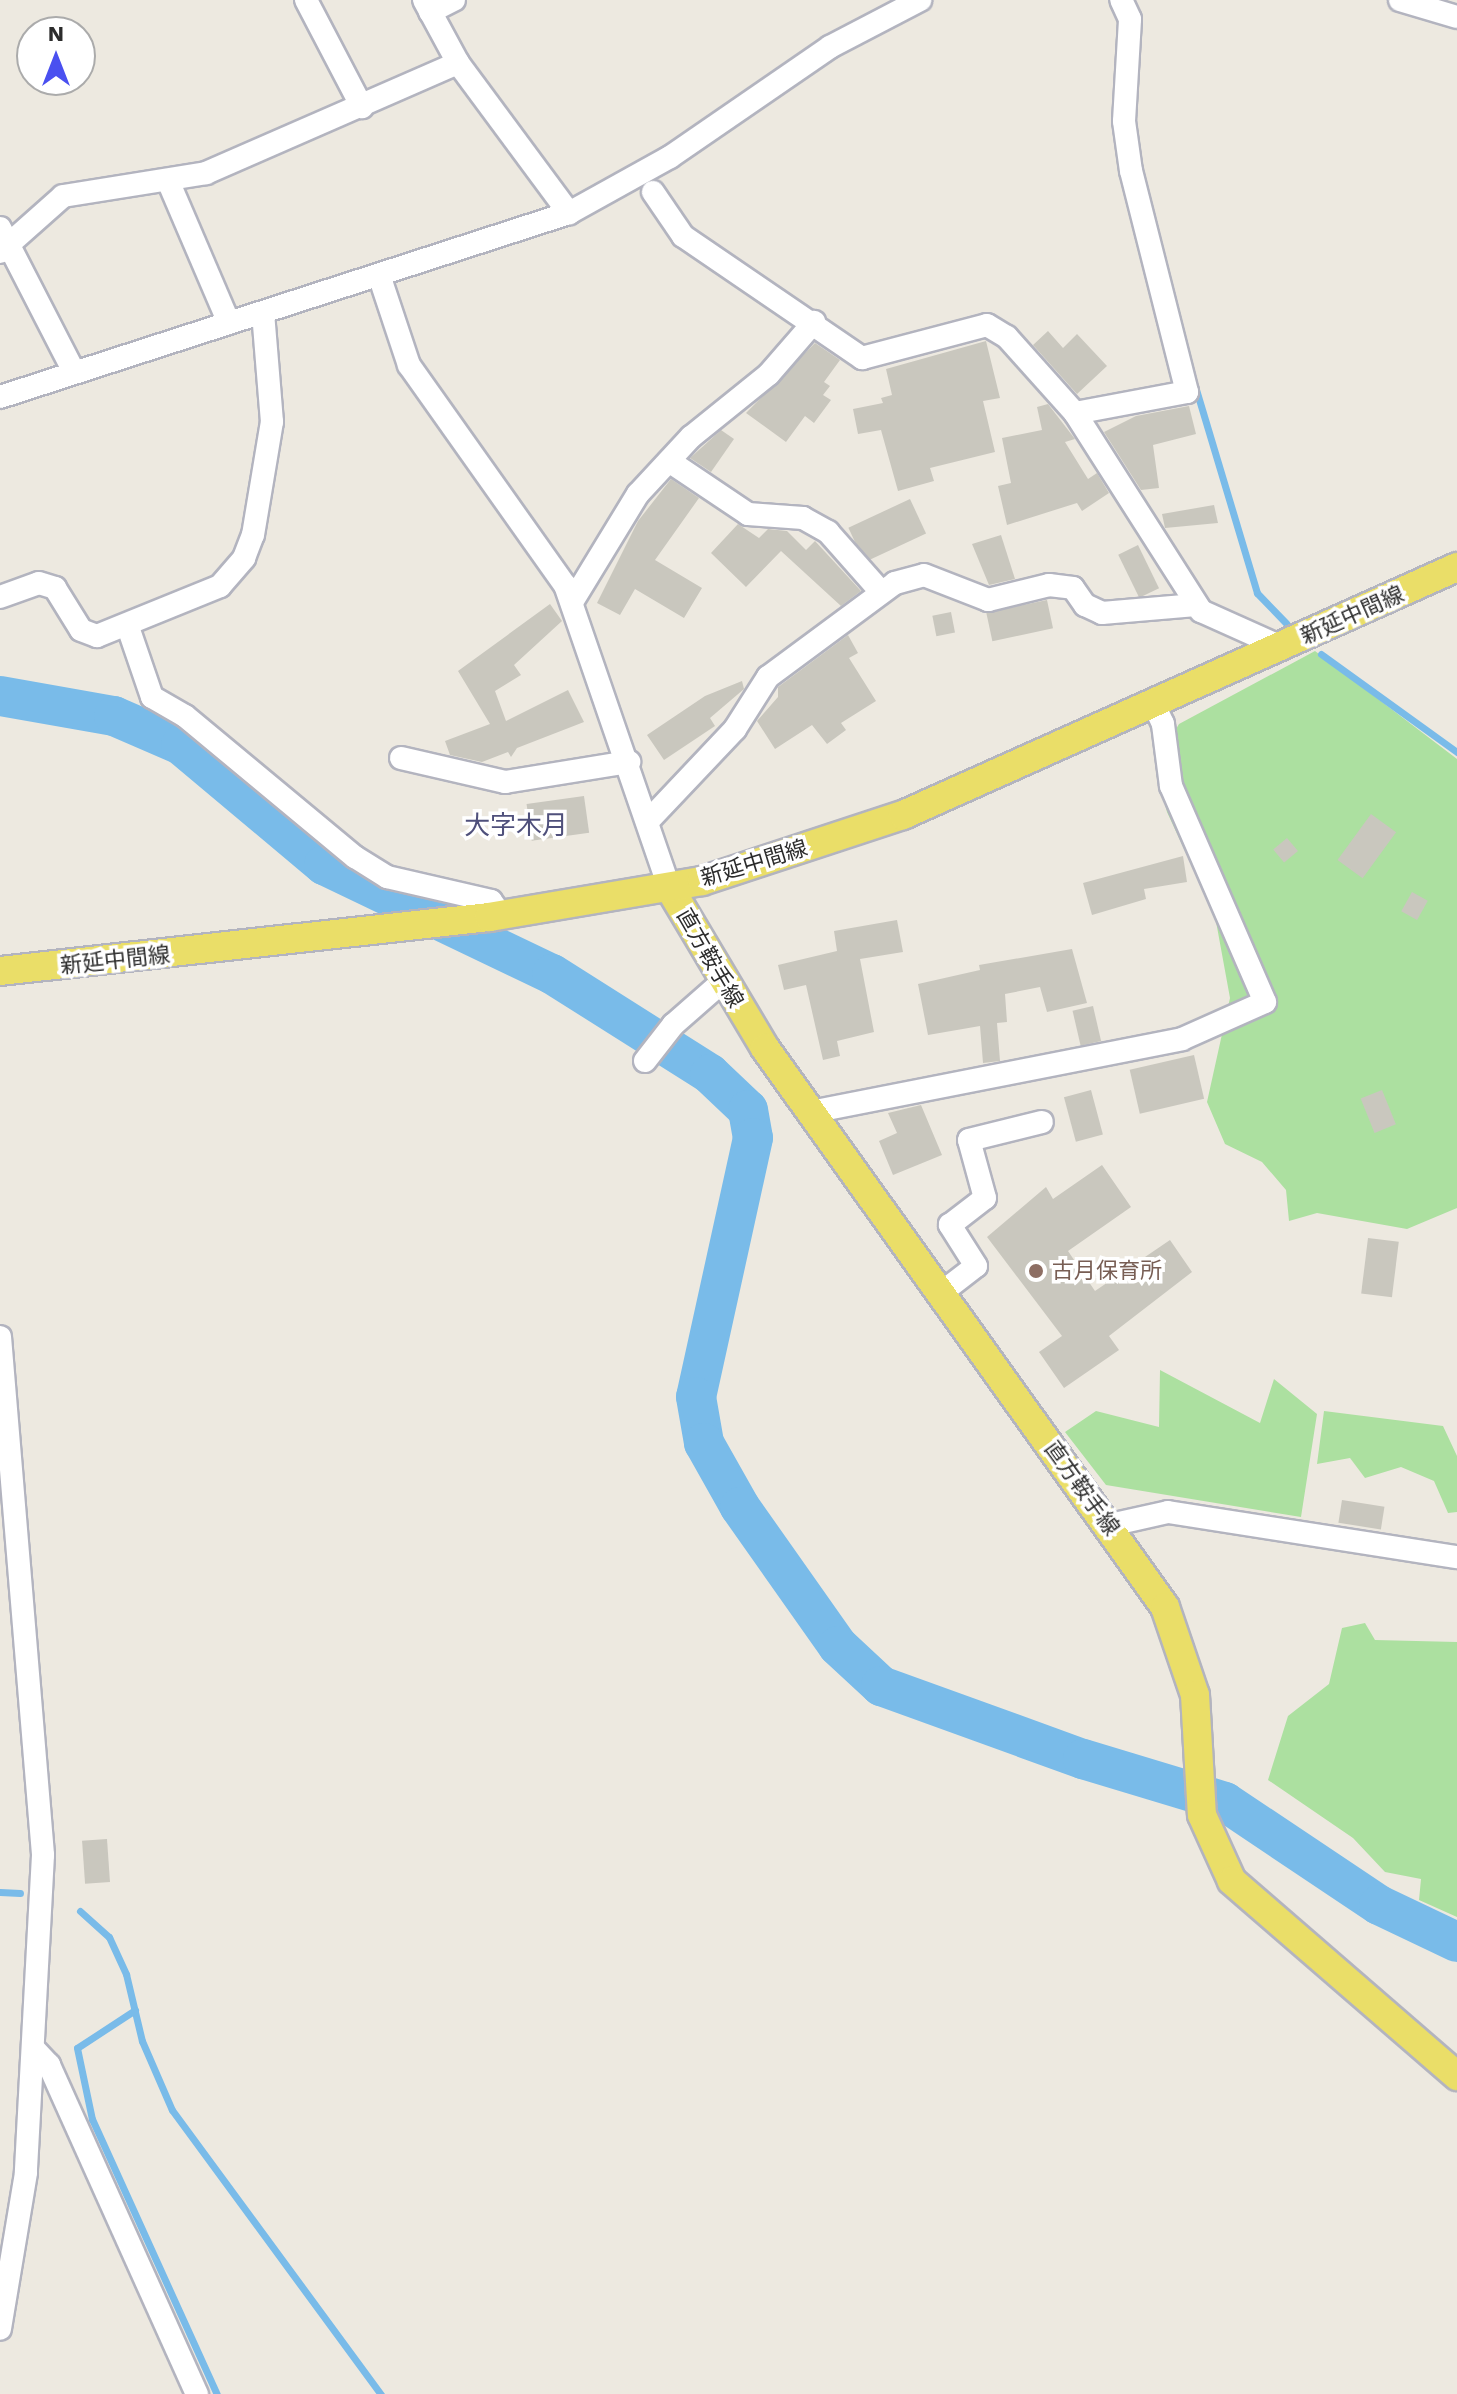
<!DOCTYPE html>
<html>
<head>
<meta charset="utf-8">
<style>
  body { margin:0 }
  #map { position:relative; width:1457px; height:2394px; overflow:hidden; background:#ede9e0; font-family:"Work Sans","Noto Sans JP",sans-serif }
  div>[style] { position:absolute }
  .green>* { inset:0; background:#ace0a0 }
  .stream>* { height:7px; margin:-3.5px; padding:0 3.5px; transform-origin:3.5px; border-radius:3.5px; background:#79bbe9 }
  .river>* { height:40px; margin:-20px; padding:0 20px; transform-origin:20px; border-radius:20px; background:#79bbe9 }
  .building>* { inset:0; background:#c9c7be; transform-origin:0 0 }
  .roads { filter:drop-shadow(2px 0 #b3b4bf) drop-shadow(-2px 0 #b3b4bf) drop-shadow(0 2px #b3b4bf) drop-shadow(0 -2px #b3b4bf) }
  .minor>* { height:22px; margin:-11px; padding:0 11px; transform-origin:11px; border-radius:11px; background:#fff }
  .major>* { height:28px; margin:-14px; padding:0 14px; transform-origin:14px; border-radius:14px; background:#eade68 }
  .dots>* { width:22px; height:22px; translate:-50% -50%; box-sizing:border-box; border:4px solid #fff; border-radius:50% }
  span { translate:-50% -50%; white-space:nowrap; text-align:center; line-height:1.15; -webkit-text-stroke:7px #fff; paint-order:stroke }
  .street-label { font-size:22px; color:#2c2c2c }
  .education-label { font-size:22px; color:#785e54 }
  .left { translate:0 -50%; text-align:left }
  .quarter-label { font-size:26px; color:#4f507b }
  .north { position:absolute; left:16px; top:16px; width:80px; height:80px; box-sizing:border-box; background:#fff; border:2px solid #ababab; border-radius:50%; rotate:0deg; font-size:22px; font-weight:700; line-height:32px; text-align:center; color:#2c2c2c }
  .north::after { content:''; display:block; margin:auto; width:28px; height:36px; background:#4a50f0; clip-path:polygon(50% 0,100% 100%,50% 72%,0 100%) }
</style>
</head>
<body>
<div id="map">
  <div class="green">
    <div style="clip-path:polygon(1315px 651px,1457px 759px,1457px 1208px,1407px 1229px,1317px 1213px,1289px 1221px,1286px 1190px,1262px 1162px,1225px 1144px,1207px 1102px,1230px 998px,1215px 916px,1167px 812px,1159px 781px,1163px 751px,1179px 724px)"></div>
    <div style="clip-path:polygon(1160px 1370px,1260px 1423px,1274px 1379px,1317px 1414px,1301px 1517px,1106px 1485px,1065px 1432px,1096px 1411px,1159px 1427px)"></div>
    <div style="clip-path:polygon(1324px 1411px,1443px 1426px,1457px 1456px,1457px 1512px,1448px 1513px,1434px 1481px,1401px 1467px,1365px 1478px,1350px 1458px,1317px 1464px)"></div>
    <div style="clip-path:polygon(1365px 1623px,1375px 1640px,1457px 1642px,1457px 1917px,1419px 1900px,1421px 1879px,1385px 1872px,1353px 1838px,1268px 1780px,1288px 1716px,1329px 1684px,1342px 1628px)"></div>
  </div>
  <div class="stream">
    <div style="left:1195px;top:386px;width:216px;rotate:73.3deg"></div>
    <div style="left:1257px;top:593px;width:42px;rotate:46deg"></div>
    <div style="left:1321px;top:654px;width:168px;rotate:35.8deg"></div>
    <div style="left:0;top:1892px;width:20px;rotate:3deg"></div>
    <div style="left:80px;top:1911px;width:39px;rotate:42deg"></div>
    <div style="left:109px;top:1937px;width:41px;rotate:65.3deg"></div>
    <div style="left:126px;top:1974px;width:69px;rotate:76.6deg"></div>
    <div style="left:142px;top:2041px;width:75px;rotate:66.5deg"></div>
    <div style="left:172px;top:2110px;width:353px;rotate:53.7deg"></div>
    <div style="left:135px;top:2010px;width:69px;rotate:146.8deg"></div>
    <div style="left:77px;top:2048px;width:73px;rotate:78.1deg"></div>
    <div style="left:92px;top:2119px;width:302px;rotate:65.6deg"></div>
  </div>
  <div class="river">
    <div style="left:0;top:696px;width:116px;rotate:10deg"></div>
    <div style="left:114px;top:716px;width:73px;rotate:23.4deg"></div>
    <div style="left:181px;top:745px;width:187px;rotate:40deg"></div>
    <div style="left:324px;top:865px;width:253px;rotate:25.6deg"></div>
    <div style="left:552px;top:974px;width:187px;rotate:32.3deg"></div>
    <div style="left:710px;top:1074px;width:52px;rotate:43.5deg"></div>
    <div style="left:748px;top:1110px;width:28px;rotate:80deg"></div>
    <div style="left:753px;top:1138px;width:265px;rotate:102.4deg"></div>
    <div style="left:696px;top:1397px;width:47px;rotate:80.1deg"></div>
    <div style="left:704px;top:1443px;width:73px;rotate:60.6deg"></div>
    <div style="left:740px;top:1507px;width:170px;rotate:54.8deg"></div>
    <div style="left:838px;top:1646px;width:59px;rotate:42.9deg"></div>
    <div style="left:881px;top:1686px;width:215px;rotate:19.9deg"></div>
    <div style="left:1083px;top:1759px;width:148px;rotate:16.8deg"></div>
    <div style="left:1225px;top:1802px;width:185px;rotate:33.8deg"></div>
    <div style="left:1379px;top:1905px;width:86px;rotate:25.4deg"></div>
  </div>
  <div class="building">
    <div style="clip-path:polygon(1048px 331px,1063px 348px,1077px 334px,1107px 366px,1077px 394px,1033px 345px)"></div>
    <div style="clip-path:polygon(986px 341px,1000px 398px,983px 401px,995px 452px,930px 468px,934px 481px,898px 491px,881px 430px,858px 434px,853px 409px,883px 403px,881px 398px,892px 395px,886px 369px)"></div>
    <div style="clip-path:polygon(815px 343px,840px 360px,824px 382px,830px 386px,823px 395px,831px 400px,814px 423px,805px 416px,786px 442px,746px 413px)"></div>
    <div style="clip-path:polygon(1048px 404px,1075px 439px,1065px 442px,1088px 479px,1097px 473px,1109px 493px,1082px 511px,1077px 503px,1007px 525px,998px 486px,1011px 483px,1002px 438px,1042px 430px,1037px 407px)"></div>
    <div style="clip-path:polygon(1189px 406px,1196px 434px,1153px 445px,1159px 488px,1141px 490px,1104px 432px,1136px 416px)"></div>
    <div style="clip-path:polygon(721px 430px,734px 439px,711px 472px,690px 458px)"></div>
    <div style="clip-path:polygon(671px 479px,699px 498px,655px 560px,702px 588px,684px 618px,635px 589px,620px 615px,597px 603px,638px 521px)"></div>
    <div style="left:910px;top:499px;width:38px;height:68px;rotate:65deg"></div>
    <div style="clip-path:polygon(1214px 505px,1218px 523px,1165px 528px,1162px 514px)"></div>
    <div style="clip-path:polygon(738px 524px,759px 538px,768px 529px,787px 531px,806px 550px,815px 541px,861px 591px,841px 606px,781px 551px,746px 587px,711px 553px)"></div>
    <div style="clip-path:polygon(1001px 535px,1015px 579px,989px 585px,972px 544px)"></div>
    <div style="left:1138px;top:545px;width:48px;height:22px;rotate:64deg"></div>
    <div style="left:1047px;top:600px;width:29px;height:62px;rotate:78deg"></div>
    <div style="clip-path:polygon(550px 604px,562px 621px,514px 665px,521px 675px,495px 691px,506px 721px,568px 690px,584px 722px,517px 748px,511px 757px,508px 752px,482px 762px,450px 755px,445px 741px,490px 724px,458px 671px)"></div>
    <div style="left:951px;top:612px;width:21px;height:19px;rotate:79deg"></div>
    <div style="clip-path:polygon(848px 635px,858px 653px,849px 658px,876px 701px,841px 723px,846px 730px,827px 744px,812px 725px,775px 749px,757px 721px,778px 697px,778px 687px)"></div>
    <div style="clip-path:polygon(742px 681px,744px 689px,710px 718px,715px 726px,664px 760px,647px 735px,705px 696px)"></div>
    <div style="left:584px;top:796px;width:37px;height:58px;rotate:82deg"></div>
    <div style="left:1371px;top:814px;width:31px;height:57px;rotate:36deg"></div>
    <div style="left:1287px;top:838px;width:17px;height:18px;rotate:50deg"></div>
    <div style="clip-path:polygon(1183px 856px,1187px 882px,1144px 889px,1146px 899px,1092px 915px,1083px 883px)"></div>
    <div style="left:1412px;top:892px;width:18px;height:22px;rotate:29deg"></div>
    <div style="clip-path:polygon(897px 920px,903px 952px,860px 959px,874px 1032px,837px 1041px,840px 1056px,823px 1060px,806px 985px,784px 990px,778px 965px,837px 951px,834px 931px)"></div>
    <div style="clip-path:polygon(1072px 949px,1087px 1003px,1047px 1012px,1040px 987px,1005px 994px,1007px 1022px,997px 1023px,1000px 1061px,983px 1063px,980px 1026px,928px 1035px,918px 984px,980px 970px,979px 965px)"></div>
    <div style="left:1093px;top:1006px;width:36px;height:21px;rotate:77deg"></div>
    <div style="left:1194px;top:1055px;width:45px;height:66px;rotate:77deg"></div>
    <div style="left:1091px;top:1090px;width:46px;height:28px;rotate:75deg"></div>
    <div style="left:1382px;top:1090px;width:37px;height:23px;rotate:68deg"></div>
    <div style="clip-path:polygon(921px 1105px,942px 1155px,893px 1175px,879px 1141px,897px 1133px,888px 1113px)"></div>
    <div style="clip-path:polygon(1102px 1165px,1131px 1207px,1068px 1251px,1095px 1291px,1170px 1240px,1192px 1272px,1109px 1336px,1119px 1350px,1064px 1388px,1039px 1352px,1062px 1336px,987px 1237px,1046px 1187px,1053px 1199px)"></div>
    <div style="left:1368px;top:1238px;width:31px;height:56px;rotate:7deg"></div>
    <div style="left:1342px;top:1500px;width:43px;height:23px;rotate:9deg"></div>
    <div style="left:107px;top:1839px;width:43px;height:25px;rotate:86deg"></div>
  </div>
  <div class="roads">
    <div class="minor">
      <div style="left:306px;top:0;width:121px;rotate:62.4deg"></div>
      <div style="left:424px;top:0;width:72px;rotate:61.6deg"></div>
      <div style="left:458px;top:63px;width:187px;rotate:53.5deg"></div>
      <div style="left:1400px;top:0;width:59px;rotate:16.6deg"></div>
      <div style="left:430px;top:12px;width:27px;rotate:-27deg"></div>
      <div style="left:169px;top:183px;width:152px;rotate:66.8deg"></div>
      <div style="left:653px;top:192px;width:53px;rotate:55.7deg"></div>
      <div style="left:683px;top:236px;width:217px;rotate:34.3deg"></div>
      <div style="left:862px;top:358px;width:129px;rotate:-14.8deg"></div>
      <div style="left:987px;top:325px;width:23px;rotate:31deg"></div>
      <div style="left:1007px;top:337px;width:102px;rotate:48.2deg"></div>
      <div style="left:1075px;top:413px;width:235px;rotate:57.5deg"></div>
      <div style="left:1201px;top:611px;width:88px;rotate:24.2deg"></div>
      <div style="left:0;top:228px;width:162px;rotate:62.8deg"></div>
      <div style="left:0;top:252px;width:84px;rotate:-41.6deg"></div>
      <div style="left:63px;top:196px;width:145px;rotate:-9.1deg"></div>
      <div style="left:206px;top:173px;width:275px;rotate:-23.6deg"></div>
      <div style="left:379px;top:275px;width:95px;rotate:71.6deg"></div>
      <div style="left:409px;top:365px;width:270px;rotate:54.7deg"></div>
      <div style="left:565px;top:585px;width:319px;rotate:71deg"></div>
      <div style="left:0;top:397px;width:598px;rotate:-17.92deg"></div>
      <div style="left:569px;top:213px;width:115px;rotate:-29deg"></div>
      <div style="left:670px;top:157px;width:194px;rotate:-34.5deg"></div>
      <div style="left:830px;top:47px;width:102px;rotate:-27.6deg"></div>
      <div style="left:1075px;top:413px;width:114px;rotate:-10.6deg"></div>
      <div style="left:1187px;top:392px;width:228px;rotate:-104.2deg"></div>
      <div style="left:1131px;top:171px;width:50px;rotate:-98deg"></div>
      <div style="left:1124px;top:121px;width:102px;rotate:-86.6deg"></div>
      <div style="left:1130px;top:19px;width:21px;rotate:-115deg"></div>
      <div style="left:669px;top:461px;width:95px;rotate:33.9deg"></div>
      <div style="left:748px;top:514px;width:55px;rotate:4.2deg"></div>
      <div style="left:803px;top:518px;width:29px;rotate:29deg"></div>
      <div style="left:828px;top:532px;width:80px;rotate:48.5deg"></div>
      <div style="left:0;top:597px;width:41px;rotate:-19.7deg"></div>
      <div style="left:39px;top:583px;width:17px;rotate:17deg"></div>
      <div style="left:55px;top:588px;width:49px;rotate:58.2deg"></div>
      <div style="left:81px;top:630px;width:17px;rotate:21deg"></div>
      <div style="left:97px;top:636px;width:133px;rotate:-22.1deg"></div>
      <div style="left:220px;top:586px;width:37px;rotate:-49deg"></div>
      <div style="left:244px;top:558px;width:25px;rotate:-69deg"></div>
      <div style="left:253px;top:535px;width:115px;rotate:-80.5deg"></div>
      <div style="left:272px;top:422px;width:110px;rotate:-94.7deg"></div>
      <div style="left:572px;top:602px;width:127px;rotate:-58.6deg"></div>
      <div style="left:638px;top:494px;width:78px;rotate:-47.1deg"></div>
      <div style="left:691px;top:437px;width:100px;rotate:-38.9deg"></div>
      <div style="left:769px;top:374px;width:69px;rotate:-49.1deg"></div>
      <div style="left:128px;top:627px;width:74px;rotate:71.1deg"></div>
      <div style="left:152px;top:697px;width:38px;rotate:30deg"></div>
      <div style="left:185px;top:716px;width:221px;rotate:39.7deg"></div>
      <div style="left:355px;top:857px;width:38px;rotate:32deg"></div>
      <div style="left:387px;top:877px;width:107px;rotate:13deg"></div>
      <div style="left:491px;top:901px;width:17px;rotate:54deg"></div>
      <div style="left:401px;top:758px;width:107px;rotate:13deg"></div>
      <div style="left:505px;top:782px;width:126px;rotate:-9.2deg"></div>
      <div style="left:650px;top:819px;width:124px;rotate:-46.6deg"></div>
      <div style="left:735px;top:729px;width:62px;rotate:-57.6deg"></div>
      <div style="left:768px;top:677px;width:158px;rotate:-36.5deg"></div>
      <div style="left:895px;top:583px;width:30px;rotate:-15deg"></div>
      <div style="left:924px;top:575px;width:69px;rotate:21.3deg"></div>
      <div style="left:988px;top:600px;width:63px;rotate:-13.8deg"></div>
      <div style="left:1049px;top:585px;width:24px;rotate:7deg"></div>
      <div style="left:1073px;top:588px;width:21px;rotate:55deg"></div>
      <div style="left:1085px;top:605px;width:19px;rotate:25deg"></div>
      <div style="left:1102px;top:613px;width:94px;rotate:-4.9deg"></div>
      <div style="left:645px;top:1061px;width:46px;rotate:-52.1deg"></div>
      <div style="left:673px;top:1025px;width:64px;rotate:-41.2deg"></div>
      <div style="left:811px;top:1112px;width:378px;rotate:-11.1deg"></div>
      <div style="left:1182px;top:1039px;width:91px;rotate:-24deg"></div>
      <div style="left:1265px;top:1002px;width:236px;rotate:-113.5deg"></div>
      <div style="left:1171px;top:786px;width:63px;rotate:-97.4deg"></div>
      <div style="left:1163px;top:724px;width:21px;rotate:-115deg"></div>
      <div style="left:941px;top:1293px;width:44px;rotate:-37.6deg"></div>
      <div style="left:976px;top:1266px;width:49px;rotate:-122.4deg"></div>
      <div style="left:950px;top:1225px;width:44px;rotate:-37.6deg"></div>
      <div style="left:985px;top:1198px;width:60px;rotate:-105.4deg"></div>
      <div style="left:969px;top:1140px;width:75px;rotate:-13.9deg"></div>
      <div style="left:0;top:1337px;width:520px;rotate:85.25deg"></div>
      <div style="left:43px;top:1855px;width:318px;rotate:93.1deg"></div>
      <div style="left:26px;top:2173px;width:158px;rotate:99.5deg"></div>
      <div style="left:1110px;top:1525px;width:59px;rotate:-12.6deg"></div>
      <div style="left:1168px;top:1512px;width:292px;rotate:8.9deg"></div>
      <div style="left:35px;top:2050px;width:21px;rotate:47deg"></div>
      <div style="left:49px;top:2065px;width:361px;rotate:65.8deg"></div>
    </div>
    <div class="major">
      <div style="left:669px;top:887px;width:187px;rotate:59.2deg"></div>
      <div style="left:765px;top:1048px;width:687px;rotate:54.41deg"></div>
      <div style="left:1165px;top:1607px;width:93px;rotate:71.2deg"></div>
      <div style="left:1195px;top:1695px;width:120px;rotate:86.7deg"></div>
      <div style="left:1202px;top:1815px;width:72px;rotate:65.6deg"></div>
      <div style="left:1232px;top:1881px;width:298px;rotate:40.9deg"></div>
      <div style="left:0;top:971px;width:492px;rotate:-6.3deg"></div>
      <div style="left:489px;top:917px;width:216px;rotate:-9.6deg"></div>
      <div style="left:702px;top:881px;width:212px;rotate:-18.2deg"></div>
      <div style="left:903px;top:815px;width:607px;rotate:-24.12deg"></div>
    </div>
  </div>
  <div class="dots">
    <div style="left:1036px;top:1271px;background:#8d6e63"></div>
  </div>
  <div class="street-label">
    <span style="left:1352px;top:615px;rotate:-24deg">新延中間線</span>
    <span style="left:754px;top:863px;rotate:-17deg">新延中間線</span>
    <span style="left:710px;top:958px;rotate:60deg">直方鞍手線</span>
    <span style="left:115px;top:960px;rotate:-6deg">新延中間線</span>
    <span style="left:1082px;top:1488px;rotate:54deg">直方鞍手線</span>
  </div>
  <div class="education-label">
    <span class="left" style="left:1052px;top:1271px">古月保育所</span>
  </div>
  <div class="quarter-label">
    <span style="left:516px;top:826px">大字木月</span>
  </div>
  <div class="north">N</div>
</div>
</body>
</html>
